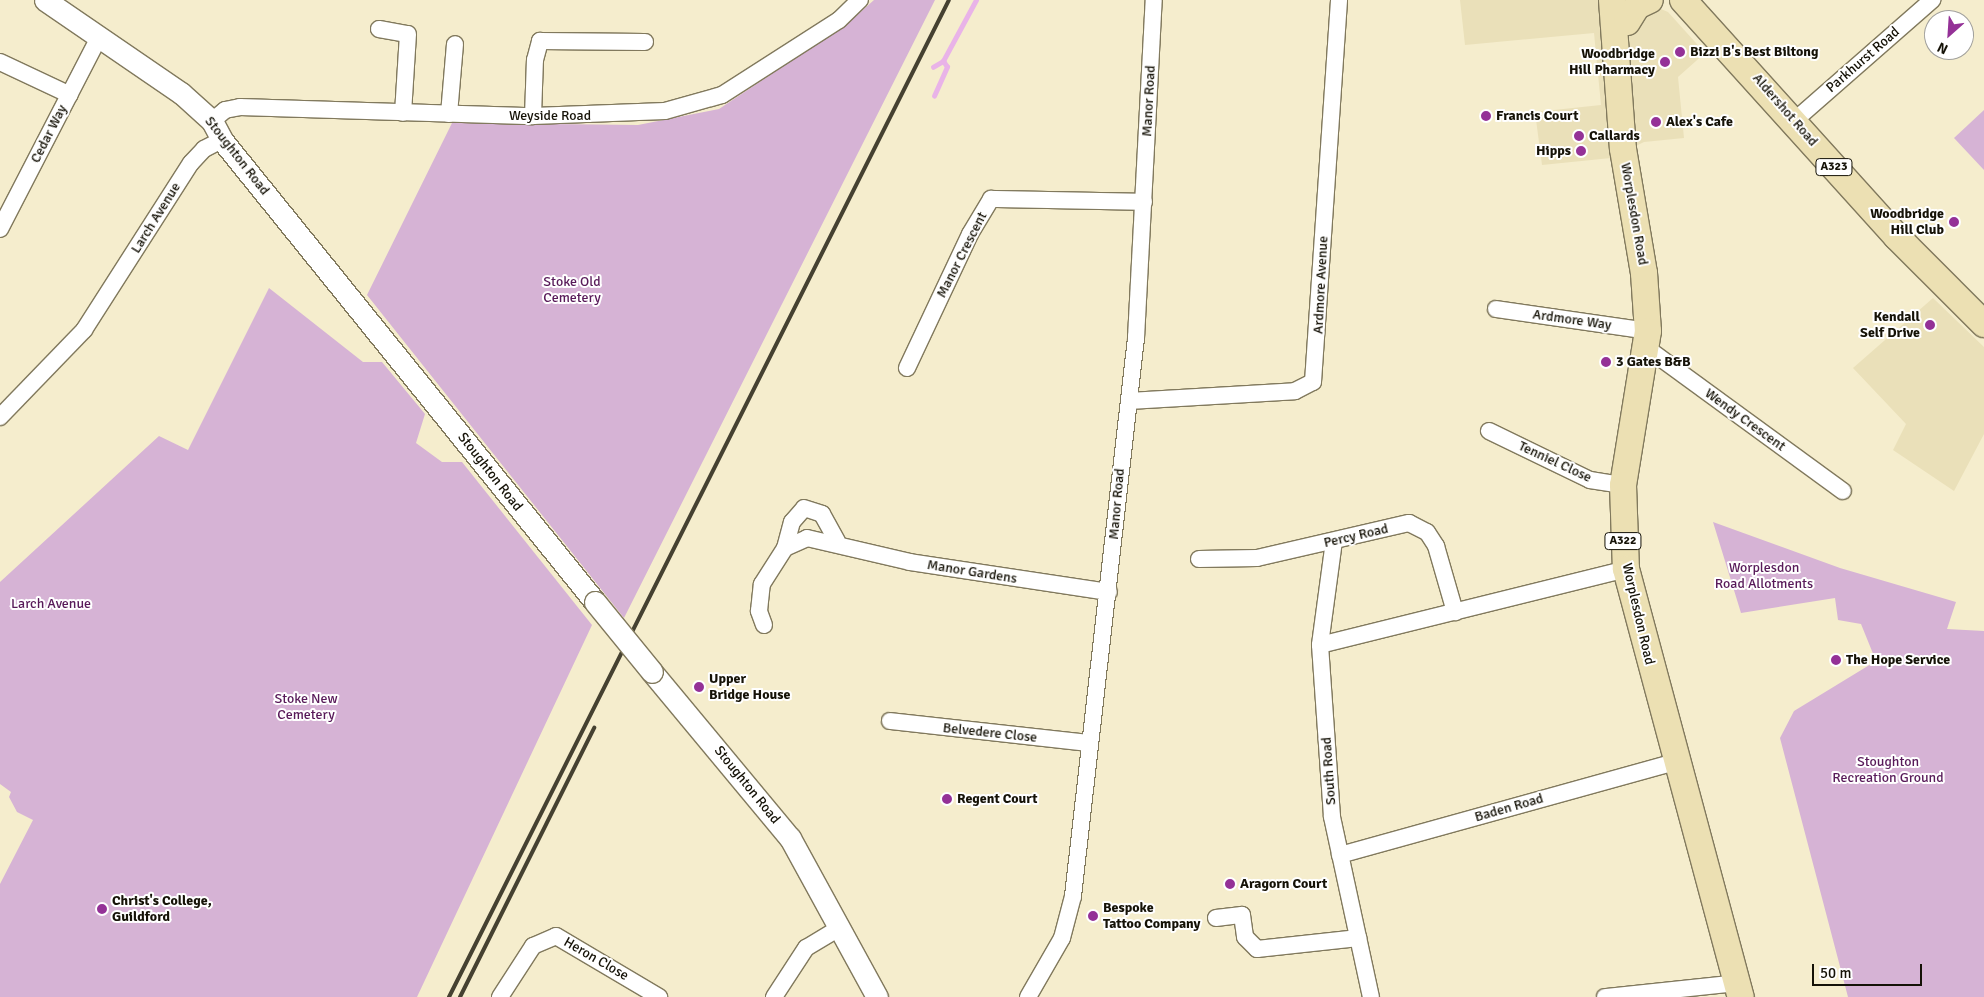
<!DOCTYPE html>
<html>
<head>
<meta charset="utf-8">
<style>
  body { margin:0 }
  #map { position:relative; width:1984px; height:997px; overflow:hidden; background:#f5edcd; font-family:Signika,sans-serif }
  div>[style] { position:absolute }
  .built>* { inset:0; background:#eae0b9 }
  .green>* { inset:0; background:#d6b3d5 }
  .stream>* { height:4.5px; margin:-2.25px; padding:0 2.25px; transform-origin:2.25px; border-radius:2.25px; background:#e9b3e8 }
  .roads { filter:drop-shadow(1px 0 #81795d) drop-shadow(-1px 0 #81795d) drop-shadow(0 1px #81795d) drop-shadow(0 -1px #81795d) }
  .minor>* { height:16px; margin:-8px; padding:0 8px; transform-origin:8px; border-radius:8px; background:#fff }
  .tertiary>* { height:21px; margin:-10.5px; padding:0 10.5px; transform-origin:10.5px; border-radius:10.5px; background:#fff }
  .primary>* { height:26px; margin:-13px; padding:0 13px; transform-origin:13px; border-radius:13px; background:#ece0b3 }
  .rail>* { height:4px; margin:-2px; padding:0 2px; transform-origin:2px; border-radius:2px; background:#454131 }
  .bridges { filter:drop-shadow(1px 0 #81795d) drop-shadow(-1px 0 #81795d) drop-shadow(0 1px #81795d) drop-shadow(0 -1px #81795d) }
  .tertiary-bridge>* { height:21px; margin:-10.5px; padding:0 10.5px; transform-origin:10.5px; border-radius:10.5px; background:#fff }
  .dots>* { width:14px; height:14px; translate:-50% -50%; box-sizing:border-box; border:2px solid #fff; border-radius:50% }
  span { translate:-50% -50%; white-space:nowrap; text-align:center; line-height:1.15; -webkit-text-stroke:4px #fff; paint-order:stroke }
  .shield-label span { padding:1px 4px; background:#fff; border:1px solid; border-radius:4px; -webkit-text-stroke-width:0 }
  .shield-label { font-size:12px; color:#151207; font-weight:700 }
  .poi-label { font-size:14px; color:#151207; font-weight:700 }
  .left { translate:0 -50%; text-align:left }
  .right { translate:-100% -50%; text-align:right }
  .street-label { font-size:14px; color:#151207 }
  .park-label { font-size:14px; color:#581a59 }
  .north { position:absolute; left:1924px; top:10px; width:50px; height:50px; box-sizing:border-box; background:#fff; border:1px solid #a1a09c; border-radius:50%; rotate:206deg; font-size:14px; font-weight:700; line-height:20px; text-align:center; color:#151207 }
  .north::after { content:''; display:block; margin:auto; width:18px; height:22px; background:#943197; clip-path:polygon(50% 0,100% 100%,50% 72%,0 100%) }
  .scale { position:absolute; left:1812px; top:964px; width:110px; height:22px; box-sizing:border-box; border:2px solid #151207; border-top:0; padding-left:6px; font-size:15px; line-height:18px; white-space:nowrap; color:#151207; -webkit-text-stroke:4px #fff; paint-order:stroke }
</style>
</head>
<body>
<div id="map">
  <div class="built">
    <div style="clip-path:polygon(1460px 0,1640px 0,1668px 12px,1705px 53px,1678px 77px,1684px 138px,1644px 142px,1611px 158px,1542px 165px,1535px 112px,1601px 105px,1594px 33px,1465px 45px)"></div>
    <div style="clip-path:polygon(1933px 298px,1984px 347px,1984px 434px,1954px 491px,1893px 450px,1906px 424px,1853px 368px)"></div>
  </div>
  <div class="green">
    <div style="clip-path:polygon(874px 0,935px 0,624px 618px,367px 295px,452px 123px,638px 125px,719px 109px,847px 24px)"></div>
    <div style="clip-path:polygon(1984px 110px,1984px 170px,1954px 138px)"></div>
    <div style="clip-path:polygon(269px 288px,363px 362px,382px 362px,425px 414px,416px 443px,442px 462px,462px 462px,592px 625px,417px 997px,0 997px,0 884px,33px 820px,17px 812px,9px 797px,11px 792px,0 784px,0 582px,159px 436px,188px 450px)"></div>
    <div style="clip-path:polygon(1713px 522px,1840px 568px,1956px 602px,1947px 629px,1984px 631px,1984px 997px,1848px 997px,1780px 738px,1794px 711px,1876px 661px,1861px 624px,1838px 620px,1835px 598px,1741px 613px)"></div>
  </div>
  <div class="stream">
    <div style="left:933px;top:67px;width:12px;rotate:-31deg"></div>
    <div style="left:943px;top:61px;width:69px;rotate:-61.6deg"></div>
    <div style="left:934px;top:96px;width:32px;rotate:-66deg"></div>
    <div style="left:947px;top:67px;width:7px;rotate:-124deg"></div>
  </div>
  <div class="roads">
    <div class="minor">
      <div style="left:379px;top:29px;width:29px;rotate:10deg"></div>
      <div style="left:408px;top:34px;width:79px;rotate:93.6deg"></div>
      <div style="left:0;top:62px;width:77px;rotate:25.2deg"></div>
      <div style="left:449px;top:114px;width:70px;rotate:-85.1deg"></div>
      <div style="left:533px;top:116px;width:56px;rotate:-88deg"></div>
      <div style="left:535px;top:60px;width:20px;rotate:-75deg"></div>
      <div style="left:540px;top:41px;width:105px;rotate:0.5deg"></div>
      <div style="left:212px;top:121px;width:17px;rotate:-40deg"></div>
      <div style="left:225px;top:110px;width:15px;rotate:-11deg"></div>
      <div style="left:240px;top:107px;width:293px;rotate:1.8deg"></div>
      <div style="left:533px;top:116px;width:132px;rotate:-2.2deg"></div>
      <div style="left:665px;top:111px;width:59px;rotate:-15.7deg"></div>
      <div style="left:722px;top:95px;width:139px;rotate:-32.7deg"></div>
      <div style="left:839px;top:20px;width:29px;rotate:-44deg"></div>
      <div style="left:1794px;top:121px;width:184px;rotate:-41.2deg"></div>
      <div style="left:0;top:229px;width:214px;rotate:-62.7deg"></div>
      <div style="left:1496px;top:309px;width:154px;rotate:8.2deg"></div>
      <div style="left:1648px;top:349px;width:241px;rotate:36.1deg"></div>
      <div style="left:907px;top:368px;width:148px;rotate:-64.8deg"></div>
      <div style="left:970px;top:234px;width:41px;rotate:-59deg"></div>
      <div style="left:991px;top:199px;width:153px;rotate:1.1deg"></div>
      <div style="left:1129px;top:401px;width:166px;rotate:-3.4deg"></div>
      <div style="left:1295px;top:391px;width:20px;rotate:-27deg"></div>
      <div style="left:1313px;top:382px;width:383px;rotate:-86.1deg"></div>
      <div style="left:0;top:417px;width:121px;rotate:-46deg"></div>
      <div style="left:84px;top:330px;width:198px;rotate:-57.4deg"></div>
      <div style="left:191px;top:163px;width:19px;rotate:-47deg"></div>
      <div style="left:204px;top:149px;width:20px;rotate:-27deg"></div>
      <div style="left:1489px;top:431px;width:112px;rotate:25.9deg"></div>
      <div style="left:1590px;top:480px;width:33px;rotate:9deg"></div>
      <div style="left:1334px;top:541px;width:105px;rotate:97.7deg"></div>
      <div style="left:1320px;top:645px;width:172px;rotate:86deg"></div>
      <div style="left:1332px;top:817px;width:184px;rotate:77.8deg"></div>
      <div style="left:785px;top:548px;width:27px;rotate:-75deg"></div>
      <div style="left:792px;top:522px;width:18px;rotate:-49deg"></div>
      <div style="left:804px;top:508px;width:19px;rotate:18deg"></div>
      <div style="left:822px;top:514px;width:31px;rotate:61deg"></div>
      <div style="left:1199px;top:559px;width:58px;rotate:-1deg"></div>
      <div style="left:1257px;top:558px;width:156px;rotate:-13deg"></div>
      <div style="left:1409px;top:523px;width:20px;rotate:27deg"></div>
      <div style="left:1427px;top:532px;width:17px;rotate:57deg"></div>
      <div style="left:1436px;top:546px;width:69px;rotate:73.9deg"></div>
      <div style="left:764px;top:625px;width:15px;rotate:-110deg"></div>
      <div style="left:759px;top:611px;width:27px;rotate:-84deg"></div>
      <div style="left:762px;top:584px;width:43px;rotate:-57.4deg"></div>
      <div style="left:785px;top:548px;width:24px;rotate:-24deg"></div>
      <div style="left:807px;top:538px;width:106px;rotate:13.1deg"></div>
      <div style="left:910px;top:562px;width:201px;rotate:8.6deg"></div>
      <div style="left:1320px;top:645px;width:315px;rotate:-13.9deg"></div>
      <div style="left:890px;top:721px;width:201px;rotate:6.3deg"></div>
      <div style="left:1340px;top:855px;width:351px;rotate:-15.5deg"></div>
      <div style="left:1216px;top:918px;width:26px;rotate:-7deg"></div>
      <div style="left:1242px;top:915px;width:22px;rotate:82deg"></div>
      <div style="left:1245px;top:937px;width:17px;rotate:45deg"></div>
      <div style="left:1257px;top:949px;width:102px;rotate:-6.2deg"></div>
      <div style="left:500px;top:997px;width:61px;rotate:-57.1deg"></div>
      <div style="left:533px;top:946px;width:25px;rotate:-23deg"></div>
      <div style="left:556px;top:936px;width:120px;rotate:30.6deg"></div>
      <div style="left:774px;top:997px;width:59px;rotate:-56.9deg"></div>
      <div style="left:806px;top:948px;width:41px;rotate:-31deg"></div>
      <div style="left:1028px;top:997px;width:68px;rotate:-60deg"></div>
      <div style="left:1062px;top:938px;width:43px;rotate:-75.3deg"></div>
      <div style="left:1073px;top:896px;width:562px;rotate:-83.56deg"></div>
      <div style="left:1136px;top:338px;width:338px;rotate:-87deg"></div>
      <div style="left:1605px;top:997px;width:134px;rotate:-6deg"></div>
    </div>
    <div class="tertiary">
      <div style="left:45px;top:0;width:165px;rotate:34.4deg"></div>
      <div style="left:181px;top:93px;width:42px;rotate:42.1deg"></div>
      <div style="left:212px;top:121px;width:21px;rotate:62deg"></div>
      <div style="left:222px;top:140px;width:594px;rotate:51.08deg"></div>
      <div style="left:652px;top:672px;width:216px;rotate:50.3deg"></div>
      <div style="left:790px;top:838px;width:181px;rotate:61.3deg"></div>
    </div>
    <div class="primary">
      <div style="left:1612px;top:0;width:149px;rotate:85.8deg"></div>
      <div style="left:1623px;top:149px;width:126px;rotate:80.4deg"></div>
      <div style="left:1644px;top:273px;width:58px;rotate:86.1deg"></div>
      <div style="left:1648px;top:331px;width:156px;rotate:99.2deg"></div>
      <div style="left:1623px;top:485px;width:84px;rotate:88deg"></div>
      <div style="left:1626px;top:569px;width:443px;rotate:75deg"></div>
      <div style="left:1683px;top:0;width:319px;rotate:47.9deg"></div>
      <div style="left:1897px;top:237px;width:123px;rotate:45deg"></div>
      <div style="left:1627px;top:22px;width:19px;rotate:-58deg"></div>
      <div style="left:1637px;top:6px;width:14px;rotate:-25deg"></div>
    </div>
  </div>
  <div class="rail">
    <div style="left:449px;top:997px;width:1115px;rotate:-63.37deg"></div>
    <div style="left:460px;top:997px;width:301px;rotate:-63.5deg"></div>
  </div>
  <div class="bridges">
    <div class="tertiary-bridge">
      <div style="left:595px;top:602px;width:90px;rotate:50.8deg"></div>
    </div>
  </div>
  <div class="dots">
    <div style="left:1680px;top:52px;background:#943197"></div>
    <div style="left:1665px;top:62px;background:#943197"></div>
    <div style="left:1486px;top:116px;background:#943197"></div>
    <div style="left:1656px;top:122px;background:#943197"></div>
    <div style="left:1579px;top:136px;background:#943197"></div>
    <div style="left:1581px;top:151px;background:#943197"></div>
    <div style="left:1954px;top:222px;background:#943197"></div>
    <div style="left:1930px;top:325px;background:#943197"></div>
    <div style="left:1606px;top:362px;background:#943197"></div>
    <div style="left:1836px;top:660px;background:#943197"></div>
    <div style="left:699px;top:687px;background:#943197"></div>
    <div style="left:947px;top:799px;background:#943197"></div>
    <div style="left:1230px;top:884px;background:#943197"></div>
    <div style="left:102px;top:909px;background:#943197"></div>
    <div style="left:1093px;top:916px;background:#943197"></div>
  </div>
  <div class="shield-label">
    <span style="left:1834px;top:167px">A323</span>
    <span style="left:1623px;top:541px">A322</span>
  </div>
  <div class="poi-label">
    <span class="left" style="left:1690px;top:52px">Bizzi B's Best Biltong</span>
    <span class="right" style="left:1655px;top:62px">Woodbridge<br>Hill Pharmacy</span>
    <span class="left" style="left:1496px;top:116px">Francis Court</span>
    <span class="left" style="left:1666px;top:122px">Alex's Cafe</span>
    <span class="left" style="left:1589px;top:136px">Callards</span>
    <span class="right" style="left:1571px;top:151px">Hipps</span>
    <span class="right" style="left:1944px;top:222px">Woodbridge<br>Hill Club</span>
    <span class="right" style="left:1920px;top:325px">Kendall<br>Self Drive</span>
    <span class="left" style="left:1616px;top:362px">3 Gates B&amp;B</span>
    <span class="left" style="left:1846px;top:660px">The Hope Service</span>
    <span class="left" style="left:709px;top:687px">Upper<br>Bridge House</span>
    <span class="left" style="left:957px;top:799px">Regent Court</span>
    <span class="left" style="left:1240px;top:884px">Aragorn Court</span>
    <span class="left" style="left:112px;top:909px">Christ's College,<br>Guildford</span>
    <span class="left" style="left:1103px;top:916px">Bespoke<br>Tattoo Company</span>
  </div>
  <div class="street-label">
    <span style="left:1863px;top:60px;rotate:-41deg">Parkhurst Road</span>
    <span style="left:1149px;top:101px;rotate:-87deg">Manor Road</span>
    <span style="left:1785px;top:110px;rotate:49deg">Aldershot Road</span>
    <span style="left:550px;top:116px">Weyside Road</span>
    <span style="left:49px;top:134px;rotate:-63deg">Cedar Way</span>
    <span style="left:237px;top:156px;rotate:52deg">Stoughton Road</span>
    <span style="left:1634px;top:214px;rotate:80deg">Worplesdon Road</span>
    <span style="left:156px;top:218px;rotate:-58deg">Larch Avenue</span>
    <span style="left:962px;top:255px;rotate:-63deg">Manor Crescent</span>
    <span style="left:1321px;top:285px;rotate:-87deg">Ardmore Avenue</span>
    <span style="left:1572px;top:320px;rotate:8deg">Ardmore Way</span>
    <span style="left:1745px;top:420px;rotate:36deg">Wendy Crescent</span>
    <span style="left:1555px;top:462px;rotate:25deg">Tenniel Close</span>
    <span style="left:490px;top:472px;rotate:52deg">Stoughton Road</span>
    <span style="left:1117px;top:504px;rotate:-85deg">Manor Road</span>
    <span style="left:1356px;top:536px;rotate:-13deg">Percy Road</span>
    <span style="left:972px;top:572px;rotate:9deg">Manor Gardens</span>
    <span style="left:1638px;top:614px;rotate:77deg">Worplesdon Road</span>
    <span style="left:990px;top:733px;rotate:6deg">Belvedere Close</span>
    <span style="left:1329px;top:771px;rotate:-94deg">South Road</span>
    <span style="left:747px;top:785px;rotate:51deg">Stoughton Road</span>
    <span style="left:1509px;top:808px;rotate:-16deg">Baden Road</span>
    <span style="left:596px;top:959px;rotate:30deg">Heron Close</span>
  </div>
  <div class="park-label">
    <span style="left:572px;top:290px">Stoke Old<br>Cemetery</span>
    <span style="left:1764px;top:576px">Worplesdon<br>Road Allotments</span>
    <span style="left:51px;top:604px">Larch Avenue</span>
    <span style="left:306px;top:707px">Stoke New<br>Cemetery</span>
    <span style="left:1888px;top:770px">Stoughton<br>Recreation Ground</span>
  </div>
  <div class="north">N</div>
  <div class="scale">50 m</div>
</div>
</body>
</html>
